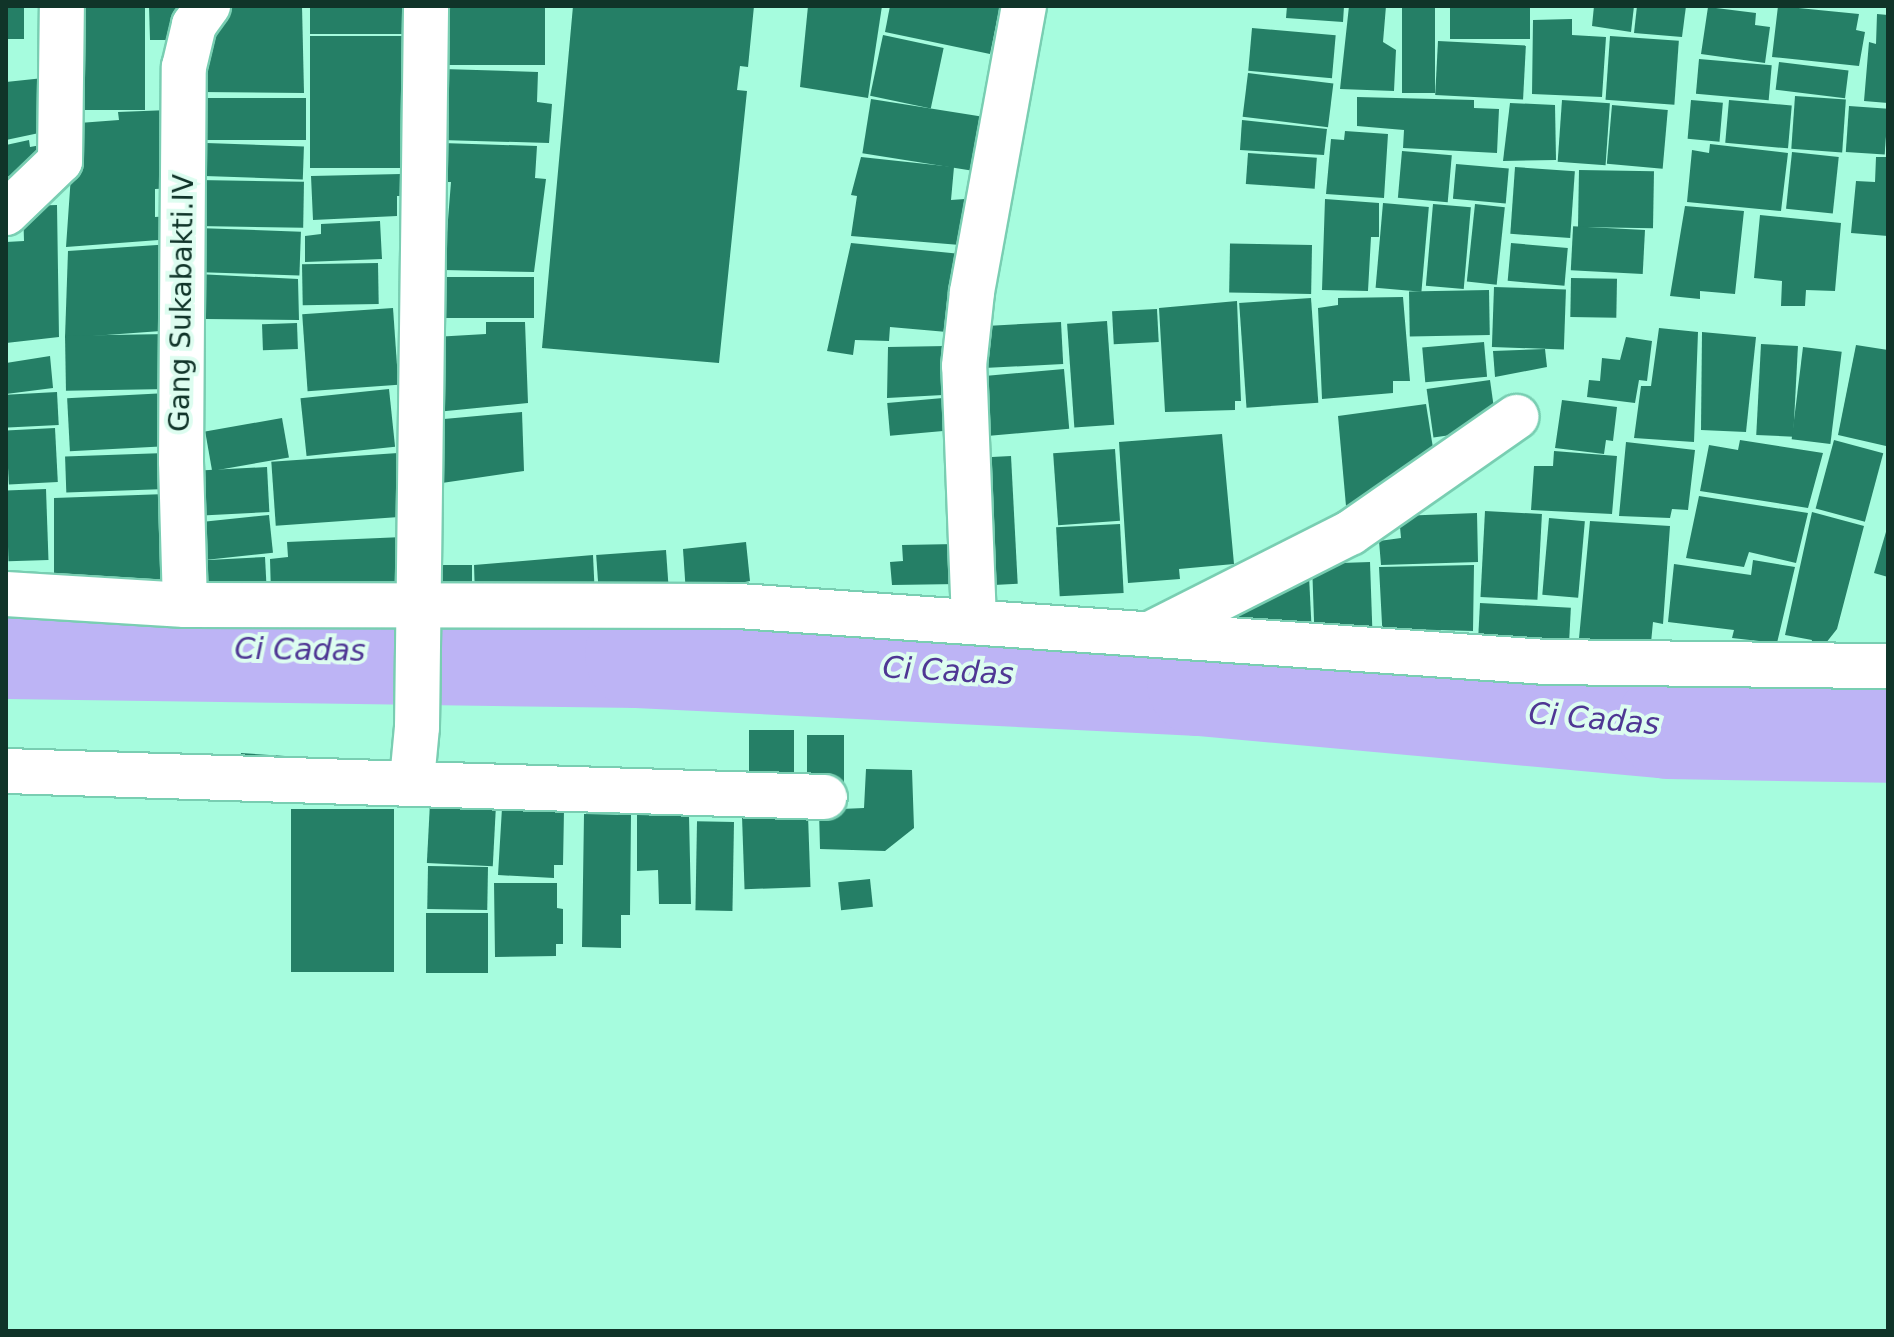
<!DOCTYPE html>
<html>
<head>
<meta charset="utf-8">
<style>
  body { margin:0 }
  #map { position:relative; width:1894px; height:1337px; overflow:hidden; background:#a6fcde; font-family:"DejaVu Sans",sans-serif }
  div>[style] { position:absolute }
  .river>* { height:106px; margin:-53px; padding:0 53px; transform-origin:53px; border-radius:53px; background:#bdb4f5 }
  .building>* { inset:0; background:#257f66; transform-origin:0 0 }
  .roads { filter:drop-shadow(2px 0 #79ceb2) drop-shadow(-2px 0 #79ceb2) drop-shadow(0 2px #79ceb2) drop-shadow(0 -2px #79ceb2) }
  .minor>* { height:44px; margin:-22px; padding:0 22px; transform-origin:22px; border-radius:22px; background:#fff }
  span { translate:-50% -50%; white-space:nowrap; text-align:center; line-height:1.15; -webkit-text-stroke:8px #ddfdf0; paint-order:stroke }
  .street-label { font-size:28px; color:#103429 }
  .water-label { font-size:30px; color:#4f3794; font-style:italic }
  .frame { position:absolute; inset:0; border:8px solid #103429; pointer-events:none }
</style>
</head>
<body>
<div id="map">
  <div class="river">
    <div style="left:6px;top:646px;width:632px;rotate:0.82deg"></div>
    <div style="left:638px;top:655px;width:563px;rotate:2.85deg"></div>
    <div style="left:1200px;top:683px;width:470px;rotate:5.2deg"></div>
    <div style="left:1668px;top:726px;width:220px;rotate:1deg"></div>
  </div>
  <div class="building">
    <div style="left:6px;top:6px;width:18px;height:33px"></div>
    <div style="left:71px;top:6px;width:74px;height:104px"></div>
    <div style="clip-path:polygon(149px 6px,184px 6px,175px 40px,150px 40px)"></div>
    <div style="clip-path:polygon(230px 6px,302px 6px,304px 93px,202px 92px,204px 29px)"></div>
    <div style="left:310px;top:6px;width:107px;height:28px"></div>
    <div style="left:443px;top:6px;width:102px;height:59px"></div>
    <div style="clip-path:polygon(573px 6px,754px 6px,748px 67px,740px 66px,737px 90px,747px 91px,719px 363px,542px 348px)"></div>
    <div style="clip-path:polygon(808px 6px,882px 6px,868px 98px,800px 87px)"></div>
    <div style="clip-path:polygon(890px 6px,1000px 6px,990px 54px,885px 32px)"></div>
    <div style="clip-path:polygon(1287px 6px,1344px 6px,1343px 22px,1286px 18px)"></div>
    <div style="clip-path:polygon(1349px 6px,1386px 6px,1383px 42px,1396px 50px,1394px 91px,1340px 89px)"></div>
    <div style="left:1402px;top:6px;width:33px;height:87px"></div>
    <div style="left:1450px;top:6px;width:80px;height:33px"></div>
    <div style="clip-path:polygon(1594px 6px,1634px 6px,1631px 32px,1592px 26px)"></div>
    <div style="clip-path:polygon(1637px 6px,1686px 6px,1682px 37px,1634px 33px)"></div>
    <div style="clip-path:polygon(1778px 6px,1859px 14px,1856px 30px,1865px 32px,1859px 66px,1772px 57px)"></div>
    <div style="clip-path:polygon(1708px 7px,1756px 13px,1755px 25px,1770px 27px,1765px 63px,1701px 54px)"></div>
    <div style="clip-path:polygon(1877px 14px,1888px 15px,1888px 103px,1864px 101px,1869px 42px,1876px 44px)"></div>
    <div style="clip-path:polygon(1572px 19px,1572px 35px,1606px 37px,1602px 97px,1532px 94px,1533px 20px)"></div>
    <div style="left:1252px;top:28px;width:84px;height:43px;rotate:5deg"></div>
    <div style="left:883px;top:35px;width:62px;height:62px;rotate:12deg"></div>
    <div style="left:414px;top:36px;width:132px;height:104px;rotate:90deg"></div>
    <div style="left:1610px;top:36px;width:69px;height:64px;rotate:4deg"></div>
    <div style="left:1438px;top:41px;width:88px;height:54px;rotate:3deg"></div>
    <div style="left:1699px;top:59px;width:73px;height:35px;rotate:5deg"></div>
    <div style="left:1779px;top:62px;width:70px;height:28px;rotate:7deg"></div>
    <div style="clip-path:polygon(443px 69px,538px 72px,537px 102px,552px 104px,549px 143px,441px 140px)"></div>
    <div style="left:1248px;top:73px;width:86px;height:44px;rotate:7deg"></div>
    <div style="clip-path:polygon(53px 77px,58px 129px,6px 140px,6px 82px)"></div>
    <div style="left:1795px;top:96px;width:51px;height:53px;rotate:4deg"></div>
    <div style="clip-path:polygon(1357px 97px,1474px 100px,1474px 108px,1499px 109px,1497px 153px,1403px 148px,1404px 130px,1357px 126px)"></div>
    <div style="left:206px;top:98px;width:100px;height:42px"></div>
    <div style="left:871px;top:99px;width:110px;height:55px;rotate:9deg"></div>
    <div style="left:1562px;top:100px;width:48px;height:62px;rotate:4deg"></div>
    <div style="left:1691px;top:100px;width:32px;height:39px;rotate:5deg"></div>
    <div style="left:1729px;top:100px;width:63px;height:43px;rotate:5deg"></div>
    <div style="clip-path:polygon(1510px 103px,1555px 105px,1556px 160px,1503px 161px)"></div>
    <div style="left:1612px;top:105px;width:56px;height:59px;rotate:5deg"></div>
    <div style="left:1849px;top:106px;width:39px;height:46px;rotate:4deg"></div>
    <div style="clip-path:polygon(169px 110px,175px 188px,155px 189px,155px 217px,171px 216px,172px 239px,66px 247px,74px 132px,79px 123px,119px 120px,118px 112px)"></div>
    <div style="clip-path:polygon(1242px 120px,1327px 129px,1324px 155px,1240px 150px)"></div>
    <div style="clip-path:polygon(1345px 131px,1388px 134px,1384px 198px,1326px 194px,1331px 139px,1344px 140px)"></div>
    <div style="clip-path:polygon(29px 140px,30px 147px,41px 145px,36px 170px,6px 177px,6px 145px)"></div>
    <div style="left:206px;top:143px;width:98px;height:33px;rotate:2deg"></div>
    <div style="clip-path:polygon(442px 143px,537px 146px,535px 178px,546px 179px,534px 272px,444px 270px,451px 182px,439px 182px)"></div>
    <div style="clip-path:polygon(1710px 144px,1788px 153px,1781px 211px,1687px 202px,1692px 150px,1709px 153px)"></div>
    <div style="left:1402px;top:151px;width:50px;height:47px;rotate:5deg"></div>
    <div style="left:1792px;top:152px;width:47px;height:57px;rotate:6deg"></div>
    <div style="left:1248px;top:153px;width:69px;height:31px;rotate:4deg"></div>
    <div style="clip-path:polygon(861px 157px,954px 167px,951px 200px,965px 199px,960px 245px,851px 236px,857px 196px,851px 195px)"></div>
    <div style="clip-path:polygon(1876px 157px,1888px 157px,1888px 236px,1851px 233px,1856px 181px,1875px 182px)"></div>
    <div style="left:1456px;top:164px;width:53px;height:35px;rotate:5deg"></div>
    <div style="left:1515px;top:167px;width:60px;height:67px;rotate:4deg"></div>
    <div style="left:1579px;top:170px;width:75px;height:57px;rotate:1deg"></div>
    <div style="clip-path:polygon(401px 174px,403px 196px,397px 196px,397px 216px,313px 220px,311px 176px)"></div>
    <div style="left:198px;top:180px;width:106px;height:46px;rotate:1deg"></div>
    <div style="clip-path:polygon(1325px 199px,1379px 203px,1379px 237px,1371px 237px,1368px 291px,1322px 290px)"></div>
    <div style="left:1383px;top:203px;width:46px;height:85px;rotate:5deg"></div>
    <div style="left:1433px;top:204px;width:38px;height:82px;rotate:5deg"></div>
    <div style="left:1475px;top:204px;width:30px;height:78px;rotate:6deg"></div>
    <div style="clip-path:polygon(57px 205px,59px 337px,6px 343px,6px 242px,24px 241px,23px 206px)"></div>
    <div style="clip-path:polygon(1685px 206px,1744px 211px,1735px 294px,1700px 291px,1700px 299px,1670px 296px)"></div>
    <div style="clip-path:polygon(1760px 215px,1841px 223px,1835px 291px,1806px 290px,1805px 306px,1781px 306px,1782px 281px,1754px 278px)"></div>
    <div style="clip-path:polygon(380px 221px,382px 259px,305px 262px,305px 236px,321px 234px,321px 224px)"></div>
    <div style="left:197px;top:228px;width:104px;height:44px;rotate:2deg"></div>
    <div style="left:1645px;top:230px;width:44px;height:72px;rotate:93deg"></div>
    <div style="clip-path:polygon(851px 243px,961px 254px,947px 332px,890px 327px,889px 341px,855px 340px,853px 355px,827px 351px)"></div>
    <div style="left:1511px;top:243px;width:57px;height:38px;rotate:5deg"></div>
    <div style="clip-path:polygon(172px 244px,161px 331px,65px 338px,68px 251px)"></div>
    <div style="left:1312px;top:245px;width:49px;height:82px;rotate:91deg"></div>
    <div style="left:378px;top:263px;width:41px;height:76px;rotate:89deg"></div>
    <div style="clip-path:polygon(197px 274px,298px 279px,299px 320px,206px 319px,206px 310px,196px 310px)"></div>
    <div style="left:437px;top:277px;width:97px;height:41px"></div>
    <div style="left:1571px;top:278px;width:46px;height:39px;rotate:1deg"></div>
    <div style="left:1494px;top:287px;width:72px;height:60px;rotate:2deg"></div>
    <div style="left:1489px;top:290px;width:45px;height:80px;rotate:89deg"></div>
    <div style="clip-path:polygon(1403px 297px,1410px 381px,1393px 381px,1393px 393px,1322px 399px,1318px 308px,1338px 305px,1338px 298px)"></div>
    <div style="left:1311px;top:298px;width:105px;height:72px;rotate:86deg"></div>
    <div style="clip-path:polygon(1237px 301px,1241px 401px,1235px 401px,1235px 410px,1165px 412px,1159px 308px)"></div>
    <div style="left:393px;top:308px;width:77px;height:91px;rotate:86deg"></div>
    <div style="left:1157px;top:309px;width:33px;height:45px;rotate:87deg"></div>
    <div style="left:1107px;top:321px;width:104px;height:40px;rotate:86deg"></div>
    <div style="clip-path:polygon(486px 322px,525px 322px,528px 403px,436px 412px,434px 337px,486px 334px)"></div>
    <div style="left:1061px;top:322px;width:42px;height:89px;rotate:87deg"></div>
    <div style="left:297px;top:323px;width:26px;height:35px;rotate:88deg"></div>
    <div style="clip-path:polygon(1659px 328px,1698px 332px,1694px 442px,1634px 438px,1641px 386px,1651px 386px)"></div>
    <div style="clip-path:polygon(1702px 332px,1756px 337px,1746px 432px,1701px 430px)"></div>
    <div style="left:168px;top:334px;width:55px;height:103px;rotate:89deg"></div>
    <div style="clip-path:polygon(1626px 337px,1652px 341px,1647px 381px,1639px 380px,1635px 403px,1587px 397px,1589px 380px,1600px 381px,1602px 358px,1620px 360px)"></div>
    <div style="left:1484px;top:342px;width:35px;height:62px;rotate:85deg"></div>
    <div style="left:1761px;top:344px;width:37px;height:91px;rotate:3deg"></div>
    <div style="clip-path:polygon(1856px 345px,1888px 350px,1886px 446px,1838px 435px)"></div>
    <div style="clip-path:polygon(947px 346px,947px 365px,940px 366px,943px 395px,887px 398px,888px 347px)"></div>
    <div style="left:1803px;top:347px;width:39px;height:93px;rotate:7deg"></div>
    <div style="clip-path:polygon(1545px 349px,1547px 367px,1495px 377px,1493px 351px)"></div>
    <div style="clip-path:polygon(50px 356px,53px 388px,6px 394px,6px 363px)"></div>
    <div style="left:1064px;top:369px;width:60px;height:91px;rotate:85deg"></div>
    <div style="left:1490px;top:380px;width:49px;height:64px;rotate:82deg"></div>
    <div style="left:389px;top:389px;width:58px;height:89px;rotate:84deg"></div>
    <div style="left:57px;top:392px;width:33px;height:51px;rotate:87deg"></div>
    <div style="left:167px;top:393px;width:53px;height:100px;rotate:87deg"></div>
    <div style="left:943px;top:398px;width:33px;height:56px;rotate:85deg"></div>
    <div style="clip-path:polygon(1562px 400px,1617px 407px,1613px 441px,1606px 440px,1604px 454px,1555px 448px)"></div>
    <div style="clip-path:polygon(1426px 404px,1436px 467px,1346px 506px,1338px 416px)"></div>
    <div style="clip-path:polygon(522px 412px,524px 471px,435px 484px,433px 420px)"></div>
    <div style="left:282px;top:418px;width:40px;height:78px;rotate:80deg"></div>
    <div style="left:55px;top:428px;width:54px;height:49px;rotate:87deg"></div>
    <div style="clip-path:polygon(1222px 434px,1234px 564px,1179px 569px,1180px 579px,1128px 583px,1119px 442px)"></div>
    <div style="clip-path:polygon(1740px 440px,1823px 453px,1808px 508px,1700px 491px,1709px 445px,1738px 450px)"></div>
    <div style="left:1834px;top:440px;width:51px;height:71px;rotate:15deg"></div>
    <div style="clip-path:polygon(1626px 442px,1695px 450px,1688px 510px,1672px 509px,1670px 518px,1619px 516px)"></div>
    <div style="left:1115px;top:449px;width:72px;height:62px;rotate:86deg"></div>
    <div style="clip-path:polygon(1554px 451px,1617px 456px,1612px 514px,1531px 510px,1534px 466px,1553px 466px)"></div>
    <div style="left:165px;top:453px;width:36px;height:100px;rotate:88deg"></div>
    <div style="left:398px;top:453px;width:64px;height:127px;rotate:86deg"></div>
    <div style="left:1011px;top:456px;width:128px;height:43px;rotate:87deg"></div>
    <div style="left:267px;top:467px;width:45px;height:77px;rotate:87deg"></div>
    <div style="left:46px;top:489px;width:71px;height:40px;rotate:88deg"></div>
    <div style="clip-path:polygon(166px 494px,162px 585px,77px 584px,77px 575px,54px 575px,54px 498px)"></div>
    <div style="clip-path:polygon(1699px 496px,1808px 513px,1796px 563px,1749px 552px,1744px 567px,1686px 558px)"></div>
    <div style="left:1485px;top:511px;width:57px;height:86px;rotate:3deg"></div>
    <div style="clip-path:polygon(1812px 512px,1864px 526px,1837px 629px,1818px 653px,1810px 650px,1812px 640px,1785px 635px)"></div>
    <div style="clip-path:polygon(1477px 513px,1478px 562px,1381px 565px,1379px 541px,1401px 538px,1399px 516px)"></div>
    <div style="left:269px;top:515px;width:38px;height:80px;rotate:84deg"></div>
    <div style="left:1549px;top:518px;width:36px;height:77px;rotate:5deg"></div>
    <div style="clip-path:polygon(1590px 521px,1670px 526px,1663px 624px,1653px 622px,1650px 653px,1578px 649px)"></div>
    <div style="left:1120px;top:524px;width:69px;height:64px;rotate:87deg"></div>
    <div style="clip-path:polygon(1888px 525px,1888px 577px,1874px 573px)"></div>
    <div style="clip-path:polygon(403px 537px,402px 587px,271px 594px,270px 559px,288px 557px,287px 542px)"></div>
    <div style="clip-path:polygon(746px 542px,750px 581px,686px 594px,683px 549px)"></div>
    <div style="clip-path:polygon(956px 544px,958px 584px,892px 585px,890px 562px,903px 561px,902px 545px)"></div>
    <div style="left:666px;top:550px;width:44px;height:70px;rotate:86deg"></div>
    <div style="clip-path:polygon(593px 555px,595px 598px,475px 595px,474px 565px)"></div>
    <div style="left:265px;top:557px;width:35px;height:66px;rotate:87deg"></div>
    <div style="clip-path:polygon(1753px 560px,1795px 567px,1777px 643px,1732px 638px,1734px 630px,1668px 622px,1674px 564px,1751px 575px)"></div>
    <div style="left:1370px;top:562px;width:76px;height:58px;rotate:88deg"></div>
    <div style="left:472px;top:565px;width:35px;height:40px;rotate:90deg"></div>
    <div style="clip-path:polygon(1474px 565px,1473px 631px,1402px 629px,1402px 641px,1383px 643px,1379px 567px)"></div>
    <div style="clip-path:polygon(1309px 576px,1312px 636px,1230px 633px,1228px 612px)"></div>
    <div style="left:1480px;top:603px;width:91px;height:42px;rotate:3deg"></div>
    <div style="left:749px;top:730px;width:45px;height:52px"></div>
    <div style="left:807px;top:735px;width:37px;height:47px"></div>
    <div style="left:241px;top:753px;width:48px;height:15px;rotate:4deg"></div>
    <div style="clip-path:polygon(866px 769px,912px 770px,914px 828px,885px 851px,820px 849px,819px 810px,864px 808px)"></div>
    <div style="left:430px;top:803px;width:66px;height:60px;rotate:3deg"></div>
    <div style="clip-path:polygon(502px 808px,564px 810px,563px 865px,554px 865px,554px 878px,498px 875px)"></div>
    <div style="left:394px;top:809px;width:163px;height:103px;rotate:90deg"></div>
    <div style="clip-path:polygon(584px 814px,631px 815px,630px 915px,621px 915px,621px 948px,582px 947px)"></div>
    <div style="clip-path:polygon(637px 815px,689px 816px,691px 904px,659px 904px,658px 870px,637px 871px)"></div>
    <div style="left:808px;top:815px;width:72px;height:66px;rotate:88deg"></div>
    <div style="left:734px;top:822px;width:89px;height:37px;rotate:91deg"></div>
    <div style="left:428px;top:866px;width:60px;height:43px;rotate:1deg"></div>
    <div style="left:870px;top:879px;width:28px;height:32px;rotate:84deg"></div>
    <div style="clip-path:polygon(494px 883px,557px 883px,557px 908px,563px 909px,563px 944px,556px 944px,556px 956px,495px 957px)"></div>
    <div style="left:426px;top:913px;width:62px;height:60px"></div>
  </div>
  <div class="roads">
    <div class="minor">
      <div style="left:6px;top:213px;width:75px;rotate:-43.9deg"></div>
      <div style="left:60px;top:161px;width:155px;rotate:-89.3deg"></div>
      <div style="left:6px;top:594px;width:179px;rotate:3.5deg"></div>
      <div style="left:185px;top:605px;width:554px;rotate:0.1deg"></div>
      <div style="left:739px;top:606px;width:809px;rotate:3.97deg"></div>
      <div style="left:1546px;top:662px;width:342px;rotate:0.7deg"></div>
      <div style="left:185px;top:605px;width:144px;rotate:-91.6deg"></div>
      <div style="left:181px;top:461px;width:394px;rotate:-89.6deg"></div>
      <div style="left:184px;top:67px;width:43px;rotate:-76.6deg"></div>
      <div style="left:194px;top:25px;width:24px;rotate:-54deg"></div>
      <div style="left:974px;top:621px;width:255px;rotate:-92.2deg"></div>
      <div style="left:964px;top:366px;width:74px;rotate:-83.8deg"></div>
      <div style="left:972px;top:292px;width:291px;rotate:-79.7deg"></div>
      <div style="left:1152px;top:633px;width:222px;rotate:-26.8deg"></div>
      <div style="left:1350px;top:533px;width:203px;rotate:-34.9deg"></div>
      <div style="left:6px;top:771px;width:819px;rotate:1.82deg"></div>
      <div style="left:412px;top:780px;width:53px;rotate:-84.6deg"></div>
      <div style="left:417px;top:727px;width:721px;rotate:-89.28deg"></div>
    </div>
  </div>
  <div class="street-label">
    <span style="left:182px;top:303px;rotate:-89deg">Gang Sukabakti.IV</span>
  </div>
  <div class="water-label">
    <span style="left:300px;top:650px;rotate:1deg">Ci Cadas</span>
    <span style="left:948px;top:671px;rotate:3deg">Ci Cadas</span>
    <span style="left:1594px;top:719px;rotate:5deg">Ci Cadas</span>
  </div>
  <div class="frame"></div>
</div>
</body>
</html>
